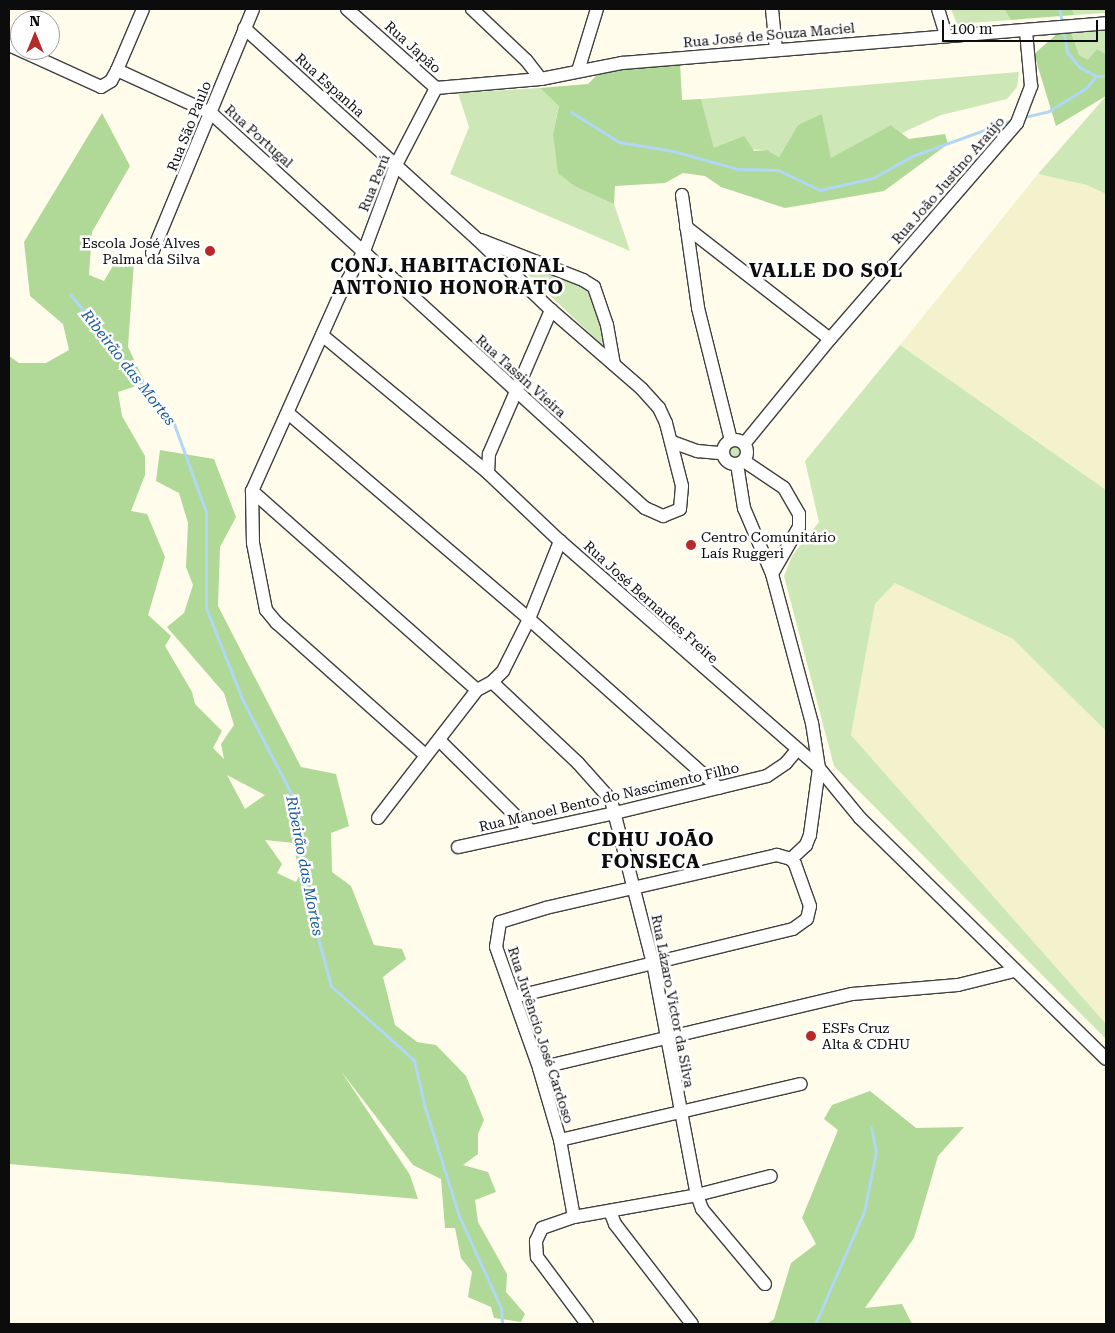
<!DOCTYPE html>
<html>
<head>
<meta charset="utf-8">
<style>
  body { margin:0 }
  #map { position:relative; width:1115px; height:1333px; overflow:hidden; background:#fffceb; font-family:"Roboto Serif",serif }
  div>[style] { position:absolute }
  .farmland>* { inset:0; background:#f3f2cc }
  .green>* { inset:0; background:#cde7b6 }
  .round { border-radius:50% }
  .forest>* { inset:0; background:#b0d896 }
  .stream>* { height:3px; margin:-1.5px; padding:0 1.5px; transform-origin:1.5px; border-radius:1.5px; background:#b1d7f4 }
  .roads { filter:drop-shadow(1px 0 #3f3f3f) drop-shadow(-1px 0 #3f3f3f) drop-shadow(0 1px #3f3f3f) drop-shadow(0 -1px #3f3f3f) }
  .minor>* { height:12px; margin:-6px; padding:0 6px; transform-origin:6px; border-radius:6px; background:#fff }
  .minor>.ring { margin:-6px; padding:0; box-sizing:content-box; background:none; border:12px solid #fff; border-radius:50% }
  .dots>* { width:14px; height:14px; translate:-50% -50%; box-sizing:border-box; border:2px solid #fff; border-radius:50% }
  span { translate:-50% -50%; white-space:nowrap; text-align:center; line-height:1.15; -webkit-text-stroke:5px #fff; paint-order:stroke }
  .street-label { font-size:14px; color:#0c0c0c }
  .poi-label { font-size:14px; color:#0c0c0c }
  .right { translate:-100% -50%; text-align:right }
  .left { translate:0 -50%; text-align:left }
  .water-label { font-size:15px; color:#195a9a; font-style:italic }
  .district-label { font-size:19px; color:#0c0c0c; font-weight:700; letter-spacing:1px }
  .frame { position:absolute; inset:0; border:10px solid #0c0c0c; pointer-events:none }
  .north { position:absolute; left:10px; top:10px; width:50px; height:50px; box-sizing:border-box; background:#fff; border:1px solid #9e9e9e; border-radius:50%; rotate:0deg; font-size:14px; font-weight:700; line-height:20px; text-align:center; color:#0c0c0c }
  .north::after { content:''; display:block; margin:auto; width:18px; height:22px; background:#b82a28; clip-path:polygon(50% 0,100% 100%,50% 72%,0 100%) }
  .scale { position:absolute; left:942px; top:20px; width:156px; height:22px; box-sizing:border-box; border:2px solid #0c0c0c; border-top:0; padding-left:6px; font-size:15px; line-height:18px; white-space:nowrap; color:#0c0c0c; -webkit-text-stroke:4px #fff; paint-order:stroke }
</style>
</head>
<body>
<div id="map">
  <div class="farmland">
    <div style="clip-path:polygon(1038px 174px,1087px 185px,1106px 194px,1106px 490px,900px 345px)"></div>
    <div style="clip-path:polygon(895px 583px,1013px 639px,1106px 731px,1106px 1024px,851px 735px,875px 604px)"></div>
  </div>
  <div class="green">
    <div style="clip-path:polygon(951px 9px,1004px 9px,1011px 20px,957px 24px)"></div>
    <div style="clip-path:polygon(1072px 9px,1106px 9px,1106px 13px,1074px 15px)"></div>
    <div style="clip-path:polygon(1106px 28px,1106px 54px,1097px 49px,1089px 61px,1079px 55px,1071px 32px)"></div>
    <div style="clip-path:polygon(1019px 72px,1017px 87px,1007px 99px,941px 115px,902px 133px,891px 125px,831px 159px,822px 115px,798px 125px,779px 157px,767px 150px,714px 148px,701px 99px)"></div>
    <div style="clip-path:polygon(540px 88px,559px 105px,553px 134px,576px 187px,614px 204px,630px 251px,450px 174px,469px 127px,458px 93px)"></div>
    <div style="clip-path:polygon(1106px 96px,1106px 194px,1087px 185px,1038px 174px)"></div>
    <div style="clip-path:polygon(522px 258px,594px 292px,605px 344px,601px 344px,519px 266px,517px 262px)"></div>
    <div style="clip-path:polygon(900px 345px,1106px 490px,1106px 731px,1013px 639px,895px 583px,875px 604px,851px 735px,1106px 1024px,1106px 1039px,834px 766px,784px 576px,792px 556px,819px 522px,805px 461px)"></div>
    <div class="round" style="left:728px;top:443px;width:16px;height:16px"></div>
  </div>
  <div class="forest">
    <div style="clip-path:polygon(1004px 9px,1072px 9px,1074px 15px,1011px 20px)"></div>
    <div style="clip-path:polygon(1071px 32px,1079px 55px,1088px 60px,1097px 49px,1106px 54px,1106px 96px,1056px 126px,1034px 54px,1057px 34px)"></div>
    <div style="clip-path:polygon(680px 63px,682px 100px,701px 99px,714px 148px,744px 136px,754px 151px,767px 150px,779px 157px,798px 125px,822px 114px,831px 158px,891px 125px,909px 139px,945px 134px,948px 144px,884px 191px,785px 208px,721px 187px,705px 176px,683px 173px,665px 183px,615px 186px,614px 204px,576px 187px,558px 173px,553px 134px,559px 106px,540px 88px,588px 84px,602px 70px)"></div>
    <div style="clip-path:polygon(evenodd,102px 113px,130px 166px,92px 232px,89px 275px,104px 281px,120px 254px,134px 261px,128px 347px,145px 383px,118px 392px,122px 416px,145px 456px,145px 475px,131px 511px,147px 514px,165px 557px,148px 615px,171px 636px,165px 646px,192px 692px,195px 704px,222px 731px,213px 748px,224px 759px,221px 744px,234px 725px,224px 693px,167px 627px,184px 613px,193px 585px,186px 567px,188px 523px,179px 493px,156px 481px,160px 450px,214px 459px,236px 517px,220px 547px,218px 606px,301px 767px,336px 774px,349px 826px,331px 833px,332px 872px,351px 886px,374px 945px,402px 949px,406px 959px,383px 977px,395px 1025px,417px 1042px,436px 1045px,466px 1076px,484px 1120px,478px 1134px,478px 1154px,463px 1165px,488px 1172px,496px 1192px,475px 1200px,478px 1222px,507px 1274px,506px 1292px,525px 1314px,521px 1322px,494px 1318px,491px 1307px,468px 1297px,472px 1272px,461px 1258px,455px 1228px,445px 1228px,441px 1179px,413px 1165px,341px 1071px,410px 1175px,418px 1199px,9px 1164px,9px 356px,19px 363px,46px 363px,69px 350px,63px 324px,30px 296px,24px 242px,102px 113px,227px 775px,265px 795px,245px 809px,227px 775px,102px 113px,265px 840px,294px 843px,299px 876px,296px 882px,277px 873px,282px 864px,265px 840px)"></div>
    <div style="clip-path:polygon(870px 1091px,916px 1128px,964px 1127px,938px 1156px,914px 1238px,865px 1308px,902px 1304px,912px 1324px,767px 1324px,774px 1319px,791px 1263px,816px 1244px,802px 1218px,838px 1130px,824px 1119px,832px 1105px)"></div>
  </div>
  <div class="stream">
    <div style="left:1059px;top:9px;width:13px;rotate:77deg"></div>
    <div style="left:1063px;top:29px;width:23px;rotate:80deg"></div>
    <div style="left:1067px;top:52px;width:19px;rotate:51deg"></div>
    <div style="left:1079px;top:67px;width:19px;rotate:28deg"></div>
    <div style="left:1096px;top:76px;width:10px"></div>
    <div style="left:571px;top:112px;width:57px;rotate:32deg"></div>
    <div style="left:619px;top:142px;width:55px;rotate:9.5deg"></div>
    <div style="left:673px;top:151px;width:67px;rotate:15.5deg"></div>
    <div style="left:738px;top:169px;width:40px;rotate:1.4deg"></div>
    <div style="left:778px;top:170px;width:47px;rotate:25.5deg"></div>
    <div style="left:820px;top:190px;width:54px;rotate:-12.8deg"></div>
    <div style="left:873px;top:178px;width:45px;rotate:-29.4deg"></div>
    <div style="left:912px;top:156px;width:109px;rotate:-19.8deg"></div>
    <div style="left:1024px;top:117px;width:26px;rotate:-13deg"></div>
    <div style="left:1049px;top:111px;width:44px;rotate:-31.9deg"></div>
    <div style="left:1086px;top:88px;width:16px;rotate:-50deg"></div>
    <div style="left:70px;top:294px;width:164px;rotate:51deg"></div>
    <div style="left:173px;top:421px;width:97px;rotate:70.1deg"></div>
    <div style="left:206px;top:512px;width:96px;rotate:90deg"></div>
    <div style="left:206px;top:608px;width:100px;rotate:68.3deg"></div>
    <div style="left:243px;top:701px;width:106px;rotate:62.5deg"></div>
    <div style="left:292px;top:795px;width:119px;rotate:80.8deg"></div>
    <div style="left:311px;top:912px;width:77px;rotate:74.9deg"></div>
    <div style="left:331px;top:986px;width:111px;rotate:41.7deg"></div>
    <div style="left:414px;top:1060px;width:49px;rotate:77.1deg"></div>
    <div style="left:425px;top:1108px;width:113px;rotate:72.5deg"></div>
    <div style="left:459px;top:1216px;width:101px;rotate:65.5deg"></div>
    <div style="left:501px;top:1308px;width:16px;rotate:86deg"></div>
    <div style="left:815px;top:1324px;width:122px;rotate:-66.4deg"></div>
    <div style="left:864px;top:1212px;width:61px;rotate:-78.7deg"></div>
    <div style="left:876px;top:1152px;width:25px;rotate:-101deg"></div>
  </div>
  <div class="roads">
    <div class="minor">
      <div style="left:347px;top:9px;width:119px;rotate:41.6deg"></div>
      <div style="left:472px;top:9px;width:74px;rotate:43.4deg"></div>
      <div style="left:526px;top:60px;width:24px;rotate:52deg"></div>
      <div style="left:772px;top:9px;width:41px;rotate:84.4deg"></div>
      <div style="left:938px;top:9px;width:27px;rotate:73deg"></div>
      <div style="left:9px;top:45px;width:101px;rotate:24.5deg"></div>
      <div style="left:101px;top:87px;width:12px;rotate:-31deg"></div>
      <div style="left:111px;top:81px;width:13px;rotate:-61deg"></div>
      <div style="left:117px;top:70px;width:66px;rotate:-66.9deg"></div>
      <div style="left:117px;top:70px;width:103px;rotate:24.6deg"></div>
      <div style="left:211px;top:113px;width:587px;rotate:42.31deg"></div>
      <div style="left:645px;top:508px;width:20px;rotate:24deg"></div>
      <div style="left:663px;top:516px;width:18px;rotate:-22deg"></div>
      <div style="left:680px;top:509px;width:23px;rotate:-85deg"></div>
      <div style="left:682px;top:486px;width:65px;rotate:-104.3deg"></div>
      <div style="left:666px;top:423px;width:17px;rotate:-115deg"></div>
      <div style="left:659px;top:408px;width:25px;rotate:-132deg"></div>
      <div style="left:642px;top:389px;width:121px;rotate:-139deg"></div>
      <div style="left:551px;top:310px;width:103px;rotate:-136.2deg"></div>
      <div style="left:477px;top:239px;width:314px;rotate:-137.8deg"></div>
      <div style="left:578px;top:71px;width:65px;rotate:-73deg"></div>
      <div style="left:436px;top:88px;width:87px;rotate:117.5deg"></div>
      <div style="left:396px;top:165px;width:92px;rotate:110.4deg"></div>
      <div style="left:364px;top:251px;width:45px;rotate:119.4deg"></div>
      <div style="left:342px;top:290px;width:220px;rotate:114.1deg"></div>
      <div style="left:252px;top:491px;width:300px;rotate:41.5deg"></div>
      <div style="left:436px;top:88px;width:105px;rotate:-4.9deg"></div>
      <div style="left:541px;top:79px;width:83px;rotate:-11.2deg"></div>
      <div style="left:622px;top:63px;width:486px;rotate:-4.7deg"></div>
      <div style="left:682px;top:195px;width:114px;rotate:81.9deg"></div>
      <div style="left:698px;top:308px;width:136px;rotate:76deg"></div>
      <div style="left:686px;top:227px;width:182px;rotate:37.9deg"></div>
      <div style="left:481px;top:240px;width:110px;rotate:21.4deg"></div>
      <div style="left:583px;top:280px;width:13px;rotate:32deg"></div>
      <div style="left:594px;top:287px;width:40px;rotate:71.1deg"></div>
      <div style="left:607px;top:325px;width:40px;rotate:80deg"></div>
      <div style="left:152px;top:253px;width:264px;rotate:-67.5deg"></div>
      <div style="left:322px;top:335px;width:216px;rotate:39.7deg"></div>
      <div style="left:488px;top:473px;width:99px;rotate:43.4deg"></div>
      <div style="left:560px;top:541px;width:344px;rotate:41.2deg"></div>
      <div style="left:819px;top:768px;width:65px;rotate:50.6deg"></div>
      <div style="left:860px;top:818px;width:344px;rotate:44.4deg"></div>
      <div style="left:288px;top:413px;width:317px;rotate:40.5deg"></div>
      <div style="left:529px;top:619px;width:254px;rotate:41.7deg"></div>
      <div class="ring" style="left:723px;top:440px;width:12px;height:12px"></div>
      <div style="left:672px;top:442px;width:27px;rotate:20deg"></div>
      <div style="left:697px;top:451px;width:25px;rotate:5deg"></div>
      <div style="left:744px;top:444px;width:136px;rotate:-50.7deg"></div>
      <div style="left:830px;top:339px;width:286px;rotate:-49.1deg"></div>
      <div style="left:1017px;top:123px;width:40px;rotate:-69deg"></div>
      <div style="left:1031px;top:86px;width:55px;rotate:-95.2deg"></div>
      <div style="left:744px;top:461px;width:48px;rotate:34deg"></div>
      <div style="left:784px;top:488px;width:30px;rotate:60deg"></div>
      <div style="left:799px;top:514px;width:13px;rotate:90deg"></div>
      <div style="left:799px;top:527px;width:54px;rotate:119.9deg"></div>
      <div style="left:772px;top:574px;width:154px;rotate:75deg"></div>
      <div style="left:812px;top:723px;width:46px;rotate:81.2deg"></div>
      <div style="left:819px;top:768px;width:68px;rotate:97.7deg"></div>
      <div style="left:810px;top:835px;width:11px;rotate:112deg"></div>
      <div style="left:806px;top:845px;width:21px;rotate:137deg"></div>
      <div style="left:737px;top:464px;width:45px;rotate:81deg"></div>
      <div style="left:744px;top:508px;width:72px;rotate:67deg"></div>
      <div style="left:488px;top:473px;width:19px;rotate:-87deg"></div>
      <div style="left:489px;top:454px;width:157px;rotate:-66.7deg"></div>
      <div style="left:252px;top:491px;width:52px;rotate:88.9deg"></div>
      <div style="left:253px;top:543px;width:68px;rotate:79deg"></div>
      <div style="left:266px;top:610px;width:17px;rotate:50deg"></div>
      <div style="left:277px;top:623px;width:197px;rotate:41.7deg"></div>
      <div style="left:492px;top:682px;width:118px;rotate:43.3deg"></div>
      <div style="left:578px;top:763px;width:50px;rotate:48.3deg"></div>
      <div style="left:611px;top:800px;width:168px;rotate:75.6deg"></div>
      <div style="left:653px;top:963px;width:236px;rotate:79.3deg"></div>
      <div style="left:697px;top:1195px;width:15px;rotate:70deg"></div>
      <div style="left:702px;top:1209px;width:98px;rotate:50deg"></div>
      <div style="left:439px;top:740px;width:129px;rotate:44.7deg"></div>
      <div style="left:378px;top:818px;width:162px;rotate:-52.3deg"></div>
      <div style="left:477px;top:690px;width:17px;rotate:-28deg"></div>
      <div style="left:492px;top:682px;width:16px;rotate:-45deg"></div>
      <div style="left:503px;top:671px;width:58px;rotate:-63.4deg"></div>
      <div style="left:529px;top:619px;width:84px;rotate:-68.3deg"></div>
      <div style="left:458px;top:847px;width:161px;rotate:-12.2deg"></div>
      <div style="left:615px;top:813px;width:156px;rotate:-13.7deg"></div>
      <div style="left:767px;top:776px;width:23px;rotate:-34deg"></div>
      <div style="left:786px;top:763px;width:16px;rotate:-50deg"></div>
      <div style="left:514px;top:997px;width:287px;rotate:-13.7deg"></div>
      <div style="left:793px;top:929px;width:17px;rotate:-36deg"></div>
      <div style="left:807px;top:919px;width:13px;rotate:-77deg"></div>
      <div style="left:810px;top:906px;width:45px;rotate:-109.7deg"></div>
      <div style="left:795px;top:864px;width:6px;rotate:-129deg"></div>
      <div style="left:791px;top:859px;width:15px;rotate:-164deg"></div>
      <div style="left:777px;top:855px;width:237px;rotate:167.1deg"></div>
      <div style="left:546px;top:908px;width:48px;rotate:163.1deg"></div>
      <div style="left:500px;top:922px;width:25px;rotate:99deg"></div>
      <div style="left:496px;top:947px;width:128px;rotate:70.4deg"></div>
      <div style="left:539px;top:1068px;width:75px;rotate:73.7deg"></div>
      <div style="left:560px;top:1140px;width:78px;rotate:79.7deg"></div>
      <div style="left:539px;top:1068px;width:322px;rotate:-13.3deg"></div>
      <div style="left:852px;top:994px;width:106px;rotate:-4.9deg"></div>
      <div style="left:958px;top:985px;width:58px;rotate:-14deg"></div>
      <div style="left:560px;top:1140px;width:247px;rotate:-13.1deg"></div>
      <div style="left:610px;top:1211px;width:14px;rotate:69deg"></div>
      <div style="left:615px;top:1224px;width:126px;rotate:52.4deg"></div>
      <div style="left:587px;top:1324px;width:84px;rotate:-126.7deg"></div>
      <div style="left:537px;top:1257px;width:16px;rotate:-94deg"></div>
      <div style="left:536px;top:1241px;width:14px;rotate:-65deg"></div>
      <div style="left:542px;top:1228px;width:34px;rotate:-19deg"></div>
      <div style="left:574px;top:1217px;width:125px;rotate:-10.1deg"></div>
      <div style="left:697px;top:1195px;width:76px;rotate:-14.4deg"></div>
    </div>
  </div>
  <div class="dots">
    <div style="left:210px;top:251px;background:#b82a28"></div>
    <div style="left:691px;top:545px;background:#b82a28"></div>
    <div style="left:811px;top:1036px;background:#b82a28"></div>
  </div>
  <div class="street-label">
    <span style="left:769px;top:35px;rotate:-5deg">Rua José de Souza Maciel</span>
    <span style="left:413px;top:47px;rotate:42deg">Rua Japão</span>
    <span style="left:330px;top:85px;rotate:42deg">Rua Espanha</span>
    <span style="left:189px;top:126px;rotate:-68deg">Rua São Paulo</span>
    <span style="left:259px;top:136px;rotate:42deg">Rua Portugal</span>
    <span style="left:948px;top:180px;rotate:-49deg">Rua João Justino Araújo</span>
    <span style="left:374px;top:183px;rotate:-68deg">Rua Perú</span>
    <span style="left:521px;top:376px;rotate:42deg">Rua Tassin Vieira</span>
    <span style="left:651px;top:602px;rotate:42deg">Rua José Bernardes Freire</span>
    <span style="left:609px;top:797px;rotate:-13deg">Rua Manoel Bento do Nascimento Filho</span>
    <span style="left:673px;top:1001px;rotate:79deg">Rua Lázaro Victor da Silva</span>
    <span style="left:541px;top:1035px;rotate:72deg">Rua Juvêncio José Cardoso</span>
  </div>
  <div class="poi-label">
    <span class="right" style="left:200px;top:251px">Escola José Alves<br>Palma da Silva</span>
    <span class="left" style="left:701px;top:545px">Centro Comunitário<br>Laís Ruggeri</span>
    <span class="left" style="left:822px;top:1036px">ESFs Cruz<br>Alta &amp; CDHU</span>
  </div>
  <div class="water-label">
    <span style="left:128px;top:368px;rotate:52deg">Ribeirão das Mortes</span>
    <span style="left:304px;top:866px;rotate:79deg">Ribeirão das Mortes</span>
  </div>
  <div class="district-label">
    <span style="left:448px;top:277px">CONJ. HABITACIONAL<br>ANTONIO HONORATO</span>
    <span style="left:826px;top:271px">VALLE DO SOL</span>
    <span style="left:651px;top:851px">CDHU JOÃO<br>FONSECA</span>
  </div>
  <div class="frame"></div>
  <div class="north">N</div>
  <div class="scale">100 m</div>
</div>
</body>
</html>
